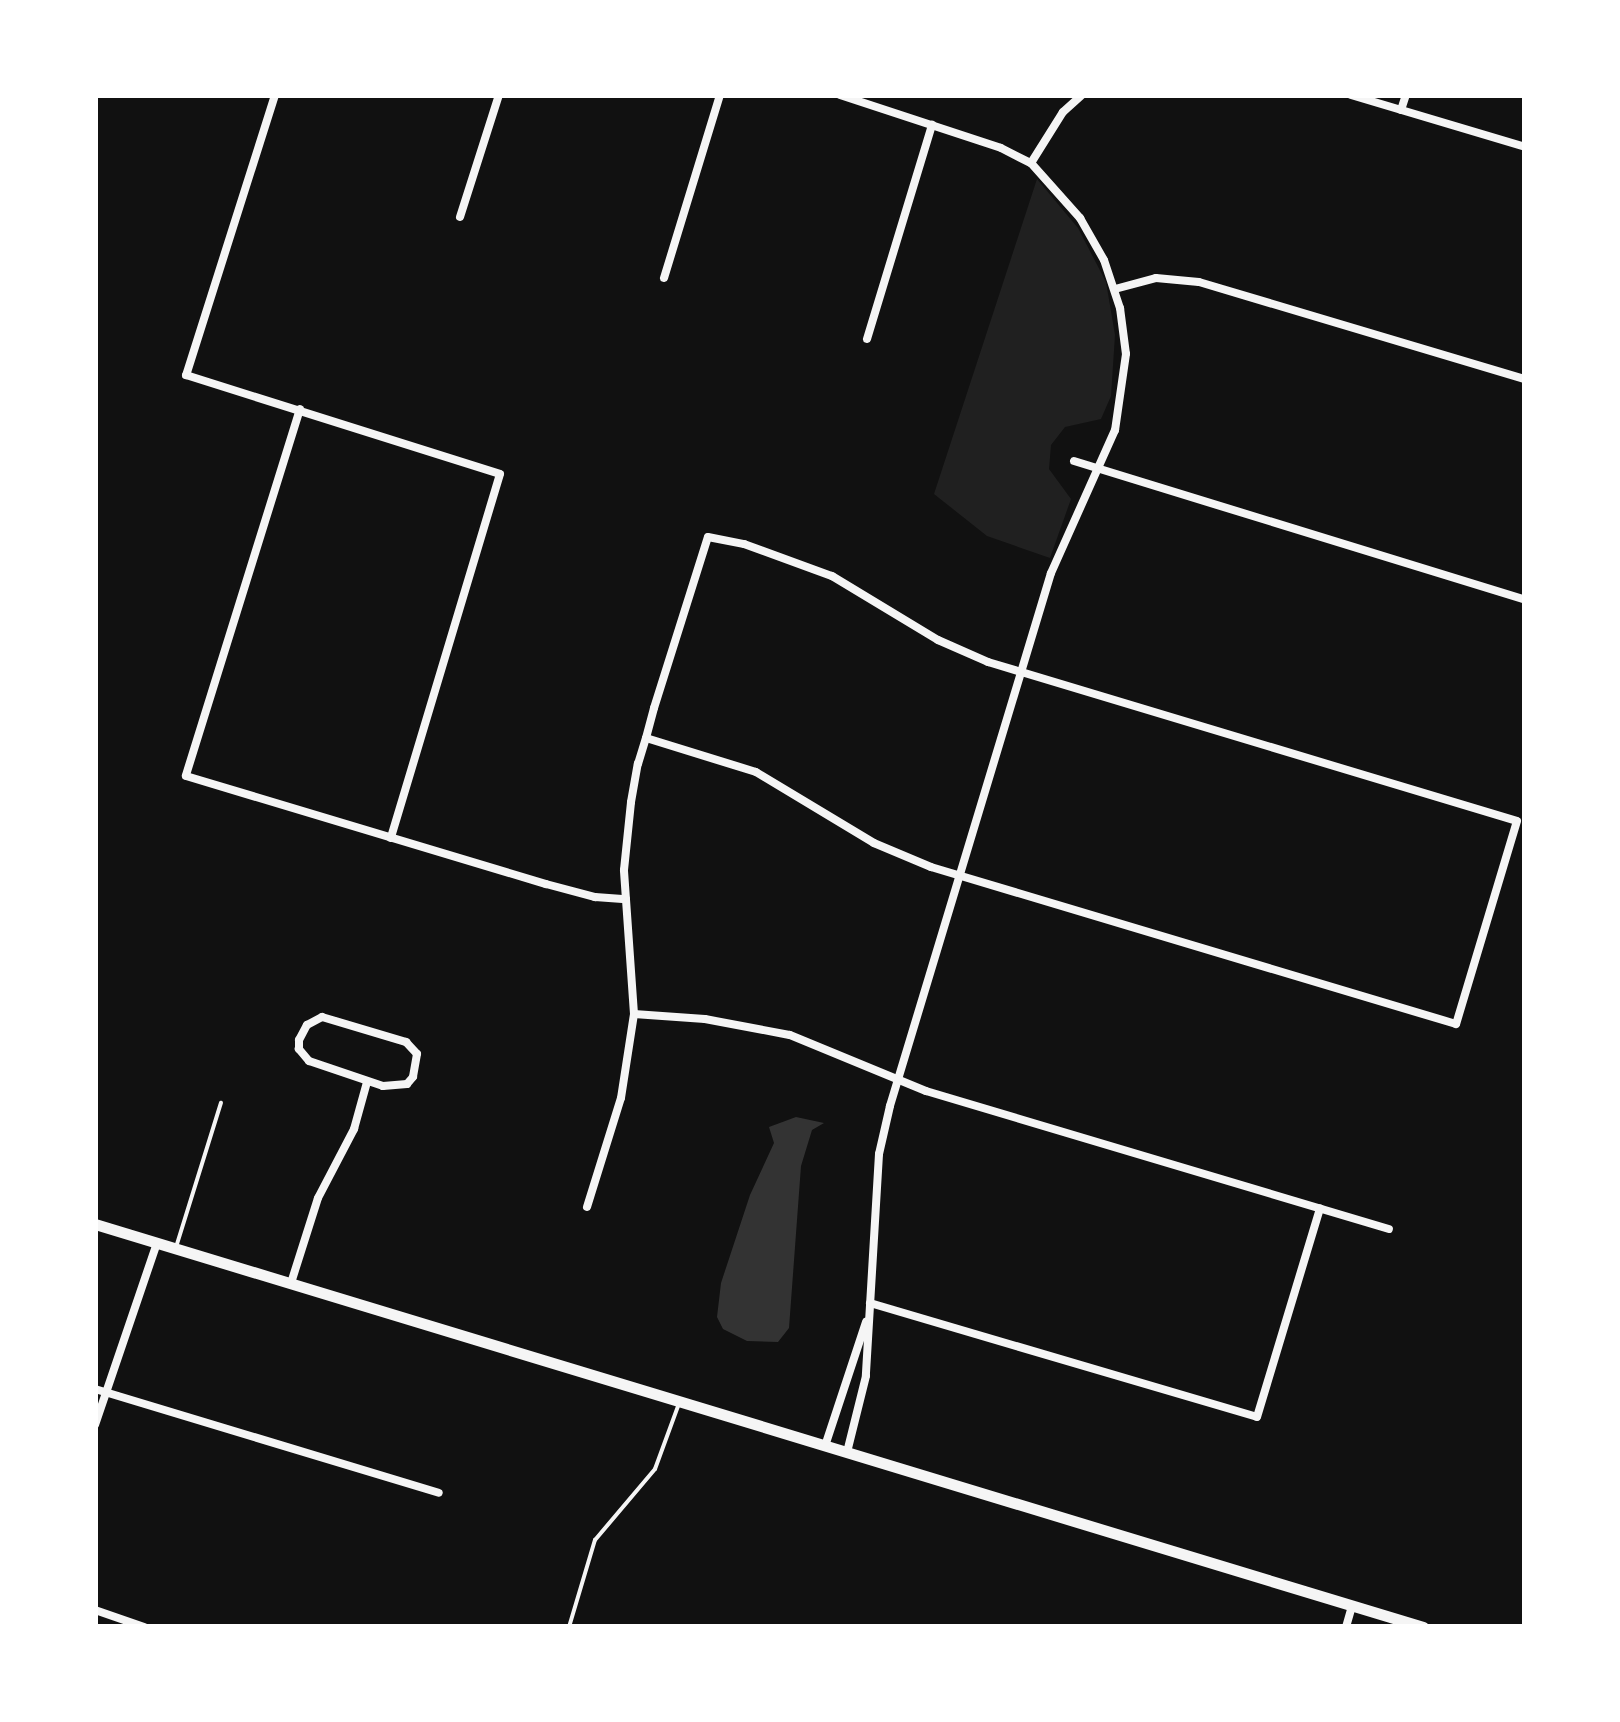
<!DOCTYPE html>
<html>
<head>
<meta charset="utf-8">
<style>
  body { margin:0 }
  #map { position:relative; width:1620px; height:1722px; overflow:hidden; background:#111; font-family:Helvetica,sans-serif }
  div>[style] { position:absolute }
  .green>* { inset:0; background:#202020 }
  .water>* { inset:0; background:#333 }
  .service>* { height:4px; margin:-2px; padding:0 2px; transform-origin:2px; border-radius:2px; background:#f5f5f5 }
  .minor>* { height:8px; margin:-4px; padding:0 4px; transform-origin:4px; border-radius:4px; background:#f5f5f5 }
  .secondary>* { height:11px; margin:-5.5px; padding:0 5.5px; transform-origin:5.5px; border-radius:5.5px; background:#f5f5f5 }
  span { translate:-50% -50%; white-space:nowrap; text-align:center; line-height:1.15; -webkit-text-stroke:8px #fff; paint-order:stroke }
  .frame { position:absolute; inset:0; border:98px solid #fff; pointer-events:none }
</style>
</head>
<body>
<div id="map">
  <div class="green">
    <div style="clip-path:polygon(1037px 179px,1078px 228px,1106px 282px,1115px 335px,1111px 396px,1101px 419px,1065px 427px,1051px 445px,1049px 469px,1071px 499px,1050px 558px,987px 536px,934px 494px)"></div>
  </div>
  <div class="water">
    <div style="clip-path:polygon(796px 1117px,824px 1123px,812px 1130px,801px 1166px,789px 1328px,778px 1342px,747px 1341px,723px 1329px,717px 1317px,721px 1283px,750px 1195px,774px 1143px,769px 1127px)"></div>
  </div>
  <div class="service">
    <div style="left:177px;top:1244px;width:148px;rotate:-72.7deg"></div>
    <div style="left:569px;top:1627px;width:91px;rotate:-73.4deg"></div>
    <div style="left:595px;top:1540px;width:93px;rotate:-49.8deg"></div>
    <div style="left:655px;top:1469px;width:67px;rotate:-69.9deg"></div>
  </div>
  <div class="minor">
    <div style="left:275px;top:95px;width:294px;rotate:107.6deg"></div>
    <div style="left:186px;top:375px;width:329px;rotate:17.5deg"></div>
    <div style="left:500px;top:474px;width:380px;rotate:106.7deg"></div>
    <div style="left:840px;top:95px;width:169px;rotate:18.2deg"></div>
    <div style="left:1001px;top:148px;width:34px;rotate:27deg"></div>
    <div style="left:1031px;top:163px;width:74px;rotate:48.3deg"></div>
    <div style="left:1080px;top:218px;width:48px;rotate:60.3deg"></div>
    <div style="left:1104px;top:260px;width:51px;rotate:71.6deg"></div>
    <div style="left:1120px;top:308px;width:46px;rotate:82.6deg"></div>
    <div style="left:1126px;top:354px;width:77px;rotate:98.2deg"></div>
    <div style="left:1115px;top:430px;width:157px;rotate:114.1deg"></div>
    <div style="left:1051px;top:573px;width:557px;rotate:106.81deg"></div>
    <div style="left:890px;top:1106px;width:49px;rotate:102.9deg"></div>
    <div style="left:879px;top:1154px;width:222px;rotate:93.4deg"></div>
    <div style="left:866px;top:1376px;width:78px;rotate:104deg"></div>
    <div style="left:1351px;top:95px;width:182px;rotate:16.6deg"></div>
    <div style="left:1401px;top:110px;width:16px;rotate:-72deg"></div>
    <div style="left:1031px;top:163px;width:60px;rotate:-57.9deg"></div>
    <div style="left:1063px;top:112px;width:25px;rotate:-42deg"></div>
    <div style="left:460px;top:217px;width:128px;rotate:-72.3deg"></div>
    <div style="left:664px;top:278px;width:191px;rotate:-73deg"></div>
    <div style="left:1115px;top:289px;width:42px;rotate:-15deg"></div>
    <div style="left:1156px;top:278px;width:43px;rotate:5.3deg"></div>
    <div style="left:1199px;top:282px;width:340px;rotate:16.6deg"></div>
    <div style="left:867px;top:339px;width:224px;rotate:-73.1deg"></div>
    <div style="left:300px;top:409px;width:384px;rotate:107.3deg"></div>
    <div style="left:186px;top:776px;width:376px;rotate:16.7deg"></div>
    <div style="left:546px;top:884px;width:51px;rotate:14.9deg"></div>
    <div style="left:595px;top:897px;width:31px;rotate:4deg"></div>
    <div style="left:1074px;top:461px;width:472px;rotate:17.1deg"></div>
    <div style="left:634px;top:1014px;width:71px;rotate:4deg"></div>
    <div style="left:705px;top:1019px;width:86px;rotate:10.7deg"></div>
    <div style="left:790px;top:1035px;width:147px;rotate:22.4deg"></div>
    <div style="left:926px;top:1091px;width:483px;rotate:16.6deg"></div>
    <div style="left:322px;top:1017px;width:88px;rotate:16.6deg"></div>
    <div style="left:406px;top:1042px;width:16px;rotate:47deg"></div>
    <div style="left:417px;top:1054px;width:23px;rotate:100deg"></div>
    <div style="left:413px;top:1077px;width:9px;rotate:131deg"></div>
    <div style="left:407px;top:1084px;width:24px;rotate:175deg"></div>
    <div style="left:383px;top:1086px;width:78px;rotate:-161.3deg"></div>
    <div style="left:309px;top:1061px;width:16px;rotate:-130deg"></div>
    <div style="left:299px;top:1049px;width:9px;rotate:-90deg"></div>
    <div style="left:299px;top:1040px;width:17px;rotate:-62deg"></div>
    <div style="left:307px;top:1025px;width:17px;rotate:-28deg"></div>
    <div style="left:587px;top:1207px;width:114px;rotate:-72.7deg"></div>
    <div style="left:621px;top:1098px;width:85px;rotate:-81.2deg"></div>
    <div style="left:634px;top:1014px;width:144px;rotate:-94deg"></div>
    <div style="left:624px;top:870px;width:68px;rotate:-84.1deg"></div>
    <div style="left:631px;top:802px;width:39px;rotate:-80deg"></div>
    <div style="left:638px;top:764px;width:27px;rotate:-73deg"></div>
    <div style="left:646px;top:738px;width:31px;rotate:-75deg"></div>
    <div style="left:654px;top:708px;width:179px;rotate:-72.5deg"></div>
    <div style="left:708px;top:537px;width:37px;rotate:11deg"></div>
    <div style="left:744px;top:544px;width:94px;rotate:20deg"></div>
    <div style="left:832px;top:576px;width:124px;rotate:31.1deg"></div>
    <div style="left:938px;top:640px;width:55px;rotate:23.7deg"></div>
    <div style="left:988px;top:662px;width:552px;rotate:16.73deg"></div>
    <div style="left:1517px;top:821px;width:212px;rotate:106.7deg"></div>
    <div style="left:1456px;top:1024px;width:548px;rotate:-163.35deg"></div>
    <div style="left:931px;top:867px;width:62px;rotate:-157.2deg"></div>
    <div style="left:874px;top:843px;width:138px;rotate:-149deg"></div>
    <div style="left:756px;top:772px;width:115px;rotate:-162.8deg"></div>
    <div style="left:291px;top:1283px;width:89px;rotate:-72.4deg"></div>
    <div style="left:318px;top:1198px;width:78px;rotate:-62.4deg"></div>
    <div style="left:354px;top:1129px;width:49px;rotate:-74.5deg"></div>
    <div style="left:870px;top:1303px;width:403px;rotate:16.4deg"></div>
    <div style="left:1257px;top:1417px;width:218px;rotate:-73.2deg"></div>
    <div style="left:95px;top:1389px;width:359px;rotate:16.8deg"></div>
    <div style="left:95px;top:1425px;width:192px;rotate:-71.2deg"></div>
    <div style="left:825px;top:1446px;width:131px;rotate:-71.7deg"></div>
    <div style="left:95px;top:1610px;width:52px;rotate:19.1deg"></div>
    <div style="left:1346px;top:1627px;width:22px;rotate:-74deg"></div>
  </div>
  <div class="secondary">
    <div style="left:95px;top:1224px;width:1388px;rotate:16.88deg"></div>
  </div>
  <div class="frame"></div>
</div>
</body>
</html>
